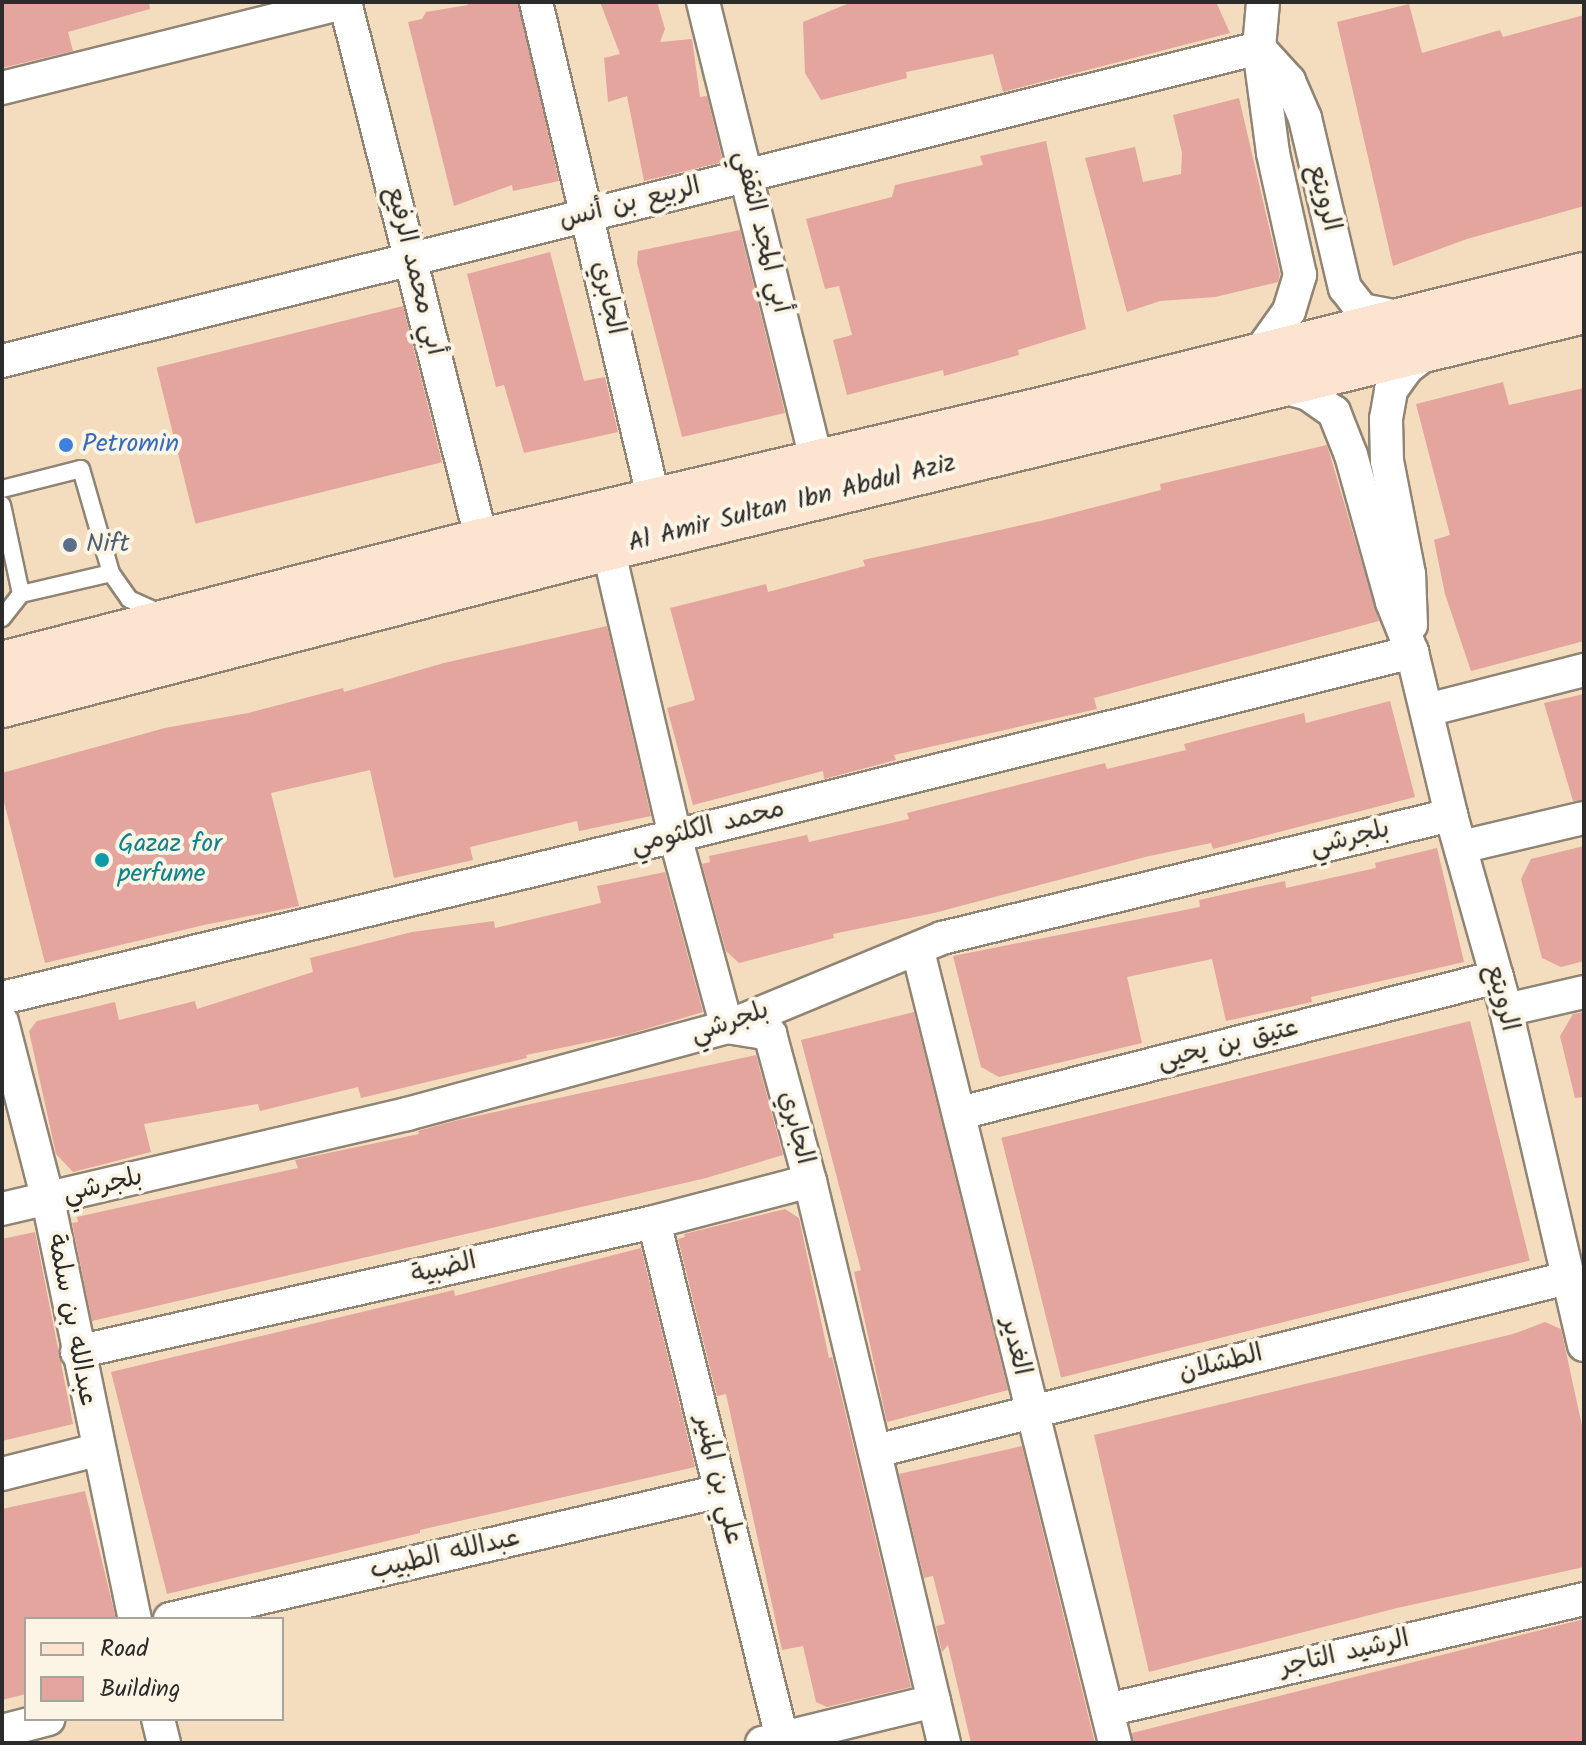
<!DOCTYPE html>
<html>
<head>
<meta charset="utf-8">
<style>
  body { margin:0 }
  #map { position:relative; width:1586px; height:1745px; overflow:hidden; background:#f4dcbe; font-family:Kalam,"Playpen Sans Arabic",sans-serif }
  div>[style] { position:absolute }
  .building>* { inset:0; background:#e3a59d; transform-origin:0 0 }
  .roads { filter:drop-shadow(2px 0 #908474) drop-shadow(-2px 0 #908474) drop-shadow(0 2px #908474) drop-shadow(0 -2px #908474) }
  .lane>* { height:16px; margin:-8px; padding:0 8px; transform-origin:8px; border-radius:8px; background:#fff }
  .street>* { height:32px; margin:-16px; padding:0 16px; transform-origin:16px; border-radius:16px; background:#fff }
  .secondary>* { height:44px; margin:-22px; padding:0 22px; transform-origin:22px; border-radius:22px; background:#fde4d1 }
  .dots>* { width:22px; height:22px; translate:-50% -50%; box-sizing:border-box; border:4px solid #fcf5e5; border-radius:50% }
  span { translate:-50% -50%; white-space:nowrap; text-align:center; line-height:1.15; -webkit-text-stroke:8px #fcf5e5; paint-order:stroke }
  .street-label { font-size:26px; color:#2b2b2b }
  .shop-label { font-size:26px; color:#366cbe }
  .left { translate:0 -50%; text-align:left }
  .service-label { font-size:26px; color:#4e5e75 }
  .culture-label { font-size:26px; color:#0d838f }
  .frame { position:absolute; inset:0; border:4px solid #2b2b2b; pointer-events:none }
  .legend { position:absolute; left:24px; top:1617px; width:260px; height:104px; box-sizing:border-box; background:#fcf5e5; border:2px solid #a8a49b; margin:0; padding:10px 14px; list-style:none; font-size:24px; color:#2b2b2b }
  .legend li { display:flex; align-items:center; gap:16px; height:40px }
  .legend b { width:40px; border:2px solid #a8a49b }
</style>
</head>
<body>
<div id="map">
  <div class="building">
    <div style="clip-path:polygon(2px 2px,149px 2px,150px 9px,68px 32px,73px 51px,2px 68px)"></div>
    <div style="clip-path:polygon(467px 2px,518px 2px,559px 181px,513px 191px,512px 185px,454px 206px,408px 22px,422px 19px,426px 12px,468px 5px)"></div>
    <div style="clip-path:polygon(600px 2px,657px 2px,665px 29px,660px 42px,692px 39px,700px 97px,707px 96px,723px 162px,644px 181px,627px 96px,608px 102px,604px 58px,620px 54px)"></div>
    <div style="clip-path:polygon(852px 2px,1216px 2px,1230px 33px,1003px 92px,993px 54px,906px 72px,907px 78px,821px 100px,805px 73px,803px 22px)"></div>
    <div style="clip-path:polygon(1409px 4px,1422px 53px,1500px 30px,1503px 37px,1584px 15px,1584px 206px,1467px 239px,1393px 266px,1337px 22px)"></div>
    <div style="clip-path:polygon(1239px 98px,1280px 274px,1278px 282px,1215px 297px,1160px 301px,1127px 312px,1085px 158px,1135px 147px,1143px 182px,1181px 174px,1182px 153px,1173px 115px)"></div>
    <div style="clip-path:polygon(1046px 141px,1086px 329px,1018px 350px,1019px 355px,944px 376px,943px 370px,847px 395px,833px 340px,852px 335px,839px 286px,825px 289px,806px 219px,892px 197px,895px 185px,983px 165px,980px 156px)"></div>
    <div style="clip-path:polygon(740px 230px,785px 413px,682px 437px,637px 263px,638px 251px)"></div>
    <div style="clip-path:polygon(550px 252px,584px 381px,605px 377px,618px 432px,524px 453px,504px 385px,496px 387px,467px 274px)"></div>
    <div style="left:403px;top:306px;width:161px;height:254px;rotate:76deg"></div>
    <div style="clip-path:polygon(1503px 382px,1509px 405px,1584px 388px,1584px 641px,1471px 671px,1445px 594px,1434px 540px,1450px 535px,1416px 404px)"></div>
    <div style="clip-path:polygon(1327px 445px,1379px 621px,1094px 698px,1097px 709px,894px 755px,896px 760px,824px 779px,823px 771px,693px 805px,667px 708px,695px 700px,670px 608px,766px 584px,768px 592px,865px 566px,863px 560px,1045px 520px,1161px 490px,1160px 484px)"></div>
    <div style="clip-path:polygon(607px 626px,651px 816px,579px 831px,577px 821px,470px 847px,473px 860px,394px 878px,370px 770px,271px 793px,299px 906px,204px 925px,45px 963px,2px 794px,2px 773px,165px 728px,248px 713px,343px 688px,344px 692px,444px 663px)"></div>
    <div style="clip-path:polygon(1584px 694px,1584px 800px,1573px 801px,1544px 703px)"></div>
    <div style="clip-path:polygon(1390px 701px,1415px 797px,1213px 849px,1211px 843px,1145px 857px,934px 913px,833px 934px,834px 938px,739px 963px,726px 951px,702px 864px,710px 862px,709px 856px,807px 835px,809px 842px,909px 819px,907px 813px,1105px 763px,1107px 769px,1186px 750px,1184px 744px,1304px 713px,1306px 723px)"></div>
    <div style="clip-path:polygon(1584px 846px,1584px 961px,1561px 967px,1542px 958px,1521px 879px,1531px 859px)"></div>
    <div style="clip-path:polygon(1437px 848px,1464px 962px,1311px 997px,1312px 1002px,1226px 1021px,1212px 959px,1127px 977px,1142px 1043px,999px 1077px,981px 1067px,953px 956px,1200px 907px,1199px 900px,1285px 881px,1286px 888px,1376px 868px,1375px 863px)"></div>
    <div style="clip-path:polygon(665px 872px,703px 1012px,629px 1034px,526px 1055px,527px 1058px,361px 1098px,358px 1087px,260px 1111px,258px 1104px,144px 1124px,151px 1152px,73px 1172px,56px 1154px,29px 1031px,37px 1021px,115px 1002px,119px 1020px,195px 1001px,197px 1009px,313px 972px,310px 958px,412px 932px,494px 921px,495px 928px,601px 903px,597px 886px)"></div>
    <div style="clip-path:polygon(914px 1012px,1008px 1390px,887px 1422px,854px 1272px,861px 1270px,801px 1040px)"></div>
    <div style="clip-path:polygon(1584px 1012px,1584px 1097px,1575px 1098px,1560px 1036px,1573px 1014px)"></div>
    <div style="left:1470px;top:1021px;width:247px;height:483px;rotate:76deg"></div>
    <div style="clip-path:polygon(756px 1055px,783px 1155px,706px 1178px,92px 1321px,72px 1223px,78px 1222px,77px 1217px,298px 1168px,295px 1160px,419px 1134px,418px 1131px,458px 1120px)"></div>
    <div style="clip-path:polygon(785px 1209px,799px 1218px,829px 1358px,832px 1357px,911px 1687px,827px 1707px,816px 1702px,803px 1646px,782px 1650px,726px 1394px,717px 1396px,678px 1239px,685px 1237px,684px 1234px)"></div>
    <div style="clip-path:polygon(35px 1232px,73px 1424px,2px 1441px,2px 1239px)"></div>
    <div style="clip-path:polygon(641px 1248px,695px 1467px,420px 1530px,420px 1533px,167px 1594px,111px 1372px,454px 1290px,455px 1296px)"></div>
    <div style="clip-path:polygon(1545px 1322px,1561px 1329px,1584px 1435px,1584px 1567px,1397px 1608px,1149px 1672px,1094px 1435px,1513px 1334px)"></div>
    <div style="clip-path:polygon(1022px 1446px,1048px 1553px,1095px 1743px,971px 1743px,948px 1645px,942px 1652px,936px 1626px,945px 1624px,933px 1576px,924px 1578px,899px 1474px)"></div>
    <div style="clip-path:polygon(85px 1491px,116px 1619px,26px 1619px,26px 1694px,2px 1700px,2px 1509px)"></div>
    <div style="clip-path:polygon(1584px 1619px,1584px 1743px,1133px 1743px,1132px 1733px)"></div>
  </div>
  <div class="roads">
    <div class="lane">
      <div style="left:2px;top:489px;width:81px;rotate:-14.2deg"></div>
      <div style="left:81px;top:469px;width:108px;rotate:73.9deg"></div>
      <div style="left:111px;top:573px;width:32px;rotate:55deg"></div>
      <div style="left:129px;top:599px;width:35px;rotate:24deg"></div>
      <div style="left:2px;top:505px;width:91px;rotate:77.9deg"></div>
      <div style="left:21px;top:594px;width:31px;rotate:128deg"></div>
      <div style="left:21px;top:594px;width:92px;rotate:-13.1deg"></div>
    </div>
    <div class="street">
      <div style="left:345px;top:2px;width:556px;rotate:75.74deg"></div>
      <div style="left:536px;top:2px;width:512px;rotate:76.67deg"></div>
      <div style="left:703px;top:2px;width:475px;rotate:76.1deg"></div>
      <div style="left:1259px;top:48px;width:45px;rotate:47.7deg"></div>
      <div style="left:1289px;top:81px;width:40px;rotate:66.6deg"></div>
      <div style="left:1305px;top:118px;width:175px;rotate:76.8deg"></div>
      <div style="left:1345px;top:288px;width:28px;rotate:52deg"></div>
      <div style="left:1362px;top:310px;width:42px;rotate:11deg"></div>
      <div style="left:2px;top:88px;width:355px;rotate:-14deg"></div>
      <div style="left:1257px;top:356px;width:55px;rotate:-54.6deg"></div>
      <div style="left:1289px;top:311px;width:38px;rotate:-73deg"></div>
      <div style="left:1300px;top:275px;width:125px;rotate:-102.5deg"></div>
      <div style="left:1273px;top:153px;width:106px;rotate:-97.6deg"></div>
      <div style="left:1259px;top:48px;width:46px;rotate:-85deg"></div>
      <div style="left:2px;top:361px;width:1295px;rotate:-13.98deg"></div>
      <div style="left:1279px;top:386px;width:30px;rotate:15deg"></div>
      <div style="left:1308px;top:394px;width:32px;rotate:35deg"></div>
      <div style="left:1334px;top:412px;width:46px;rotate:68.4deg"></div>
      <div style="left:1351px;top:455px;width:153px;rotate:74.4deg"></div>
      <div style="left:1392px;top:602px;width:54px;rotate:68.2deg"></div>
      <div style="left:1412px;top:652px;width:168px;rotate:76.5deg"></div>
      <div style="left:1451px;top:815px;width:203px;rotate:74.2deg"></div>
      <div style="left:1506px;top:1010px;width:344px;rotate:76.9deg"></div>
      <div style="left:608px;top:548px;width:296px;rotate:76.9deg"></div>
      <div style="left:675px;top:836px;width:198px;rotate:74.8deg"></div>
      <div style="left:727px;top:1027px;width:44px;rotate:9.2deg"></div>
      <div style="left:770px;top:1034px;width:152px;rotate:74.8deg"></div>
      <div style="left:810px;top:1181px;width:578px;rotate:76.59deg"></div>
      <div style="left:1411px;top:625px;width:51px;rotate:-92.2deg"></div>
      <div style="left:1409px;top:574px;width:115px;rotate:-101deg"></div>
      <div style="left:1387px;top:461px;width:42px;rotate:-91.4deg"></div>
      <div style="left:1386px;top:419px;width:29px;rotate:-80deg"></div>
      <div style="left:1391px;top:390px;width:27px;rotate:-54deg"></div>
      <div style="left:1407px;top:368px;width:29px;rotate:-38deg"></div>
      <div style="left:1427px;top:710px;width:162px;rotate:-14.3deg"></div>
      <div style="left:1461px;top:847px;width:126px;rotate:-13.3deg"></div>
      <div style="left:918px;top:951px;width:816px;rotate:76.03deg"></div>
      <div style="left:2px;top:998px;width:692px;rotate:-13.53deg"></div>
      <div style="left:675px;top:836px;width:760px;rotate:-14.02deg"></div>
      <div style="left:1506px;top:1010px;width:80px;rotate:-13deg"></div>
      <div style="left:2px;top:1022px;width:184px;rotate:75.5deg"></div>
      <div style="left:48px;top:1200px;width:428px;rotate:78.3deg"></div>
      <div style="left:960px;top:1113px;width:554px;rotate:-14.21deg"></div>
      <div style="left:2px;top:1209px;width:416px;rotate:-13.2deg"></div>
      <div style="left:407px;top:1114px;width:332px;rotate:-15.2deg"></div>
      <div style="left:727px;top:1027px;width:233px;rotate:-22.5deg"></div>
      <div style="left:942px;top:938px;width:524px;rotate:-13.59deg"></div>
      <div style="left:654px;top:1222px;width:532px;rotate:76.07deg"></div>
      <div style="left:77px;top:1352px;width:591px;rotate:-12.7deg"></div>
      <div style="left:654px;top:1222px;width:161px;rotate:-14.7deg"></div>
      <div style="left:876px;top:1451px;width:712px;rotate:-14.06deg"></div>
      <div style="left:2px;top:1474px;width:98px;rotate:-14.2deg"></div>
      <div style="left:170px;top:1619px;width:565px;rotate:-13.1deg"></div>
      <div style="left:1107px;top:1710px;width:490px;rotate:-13.1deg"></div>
      <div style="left:158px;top:1719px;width:25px;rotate:76deg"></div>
      <div style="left:2px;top:1731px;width:48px;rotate:-14.6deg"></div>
      <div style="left:762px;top:1743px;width:177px;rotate:-13.7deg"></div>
    </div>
    <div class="secondary">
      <div style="left:2px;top:664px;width:496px;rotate:-14.4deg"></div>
      <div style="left:482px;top:541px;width:582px;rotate:-13.2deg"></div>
      <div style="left:1049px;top:408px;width:551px;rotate:-13.96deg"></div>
      <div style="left:2px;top:705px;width:626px;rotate:-14.52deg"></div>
      <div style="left:608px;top:548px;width:1004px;rotate:-13.65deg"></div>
    </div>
  </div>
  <div class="dots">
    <div style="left:66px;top:445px;background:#3f7fe0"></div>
    <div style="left:70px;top:545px;background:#5c6f8a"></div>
    <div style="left:102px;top:860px;background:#0f9aa8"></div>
  </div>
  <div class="street-label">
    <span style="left:1323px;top:198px;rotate:76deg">الرويتع</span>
    <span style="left:630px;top:204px;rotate:-14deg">الربيع بن أنس</span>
    <span style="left:761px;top:232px;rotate:76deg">أبي المجد الثقفي</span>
    <span style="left:414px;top:271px;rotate:76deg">أبي محمد الرفيع</span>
    <span style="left:607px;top:298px;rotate:77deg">الجابري</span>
    <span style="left:792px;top:504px;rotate:-14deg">Al Amir Sultan Ibn Abdul Aziz</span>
    <span style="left:708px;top:828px;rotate:-14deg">محمد الكلثومي</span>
    <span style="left:1350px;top:839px;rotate:-14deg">بلجرشي</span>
    <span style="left:1501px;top:998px;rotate:76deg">الرويتع</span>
    <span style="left:730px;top:1023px;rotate:-19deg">بلجرشي</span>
    <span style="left:1228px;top:1045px;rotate:-14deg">عتيق بن يحيى</span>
    <span style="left:795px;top:1128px;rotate:75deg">الجابري</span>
    <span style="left:103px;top:1186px;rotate:-13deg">بلجرشي</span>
    <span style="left:444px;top:1269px;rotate:-13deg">الضبية</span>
    <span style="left:71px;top:1320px;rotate:79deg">عبدالله بن سلمة</span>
    <span style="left:1015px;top:1347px;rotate:77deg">الغدير</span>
    <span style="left:1221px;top:1364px;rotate:-14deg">الطشلان</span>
    <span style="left:718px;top:1480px;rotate:76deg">علي بن المنير</span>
    <span style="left:445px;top:1555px;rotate:-13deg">عبدالله الطبيب</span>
    <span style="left:1345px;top:1654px;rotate:-13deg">الرشيد التاجر</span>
  </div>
  <div class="shop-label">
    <span class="left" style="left:82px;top:445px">Petromin</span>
  </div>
  <div class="service-label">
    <span class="left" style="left:86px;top:545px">Nift</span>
  </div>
  <div class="culture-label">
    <span class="left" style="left:118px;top:860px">Gazaz for<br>perfume</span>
  </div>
  <div class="frame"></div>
  <ul class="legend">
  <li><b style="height:10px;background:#fde4d1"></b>Road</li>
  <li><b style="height:22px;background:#e3a59d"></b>Building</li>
  </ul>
</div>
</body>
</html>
